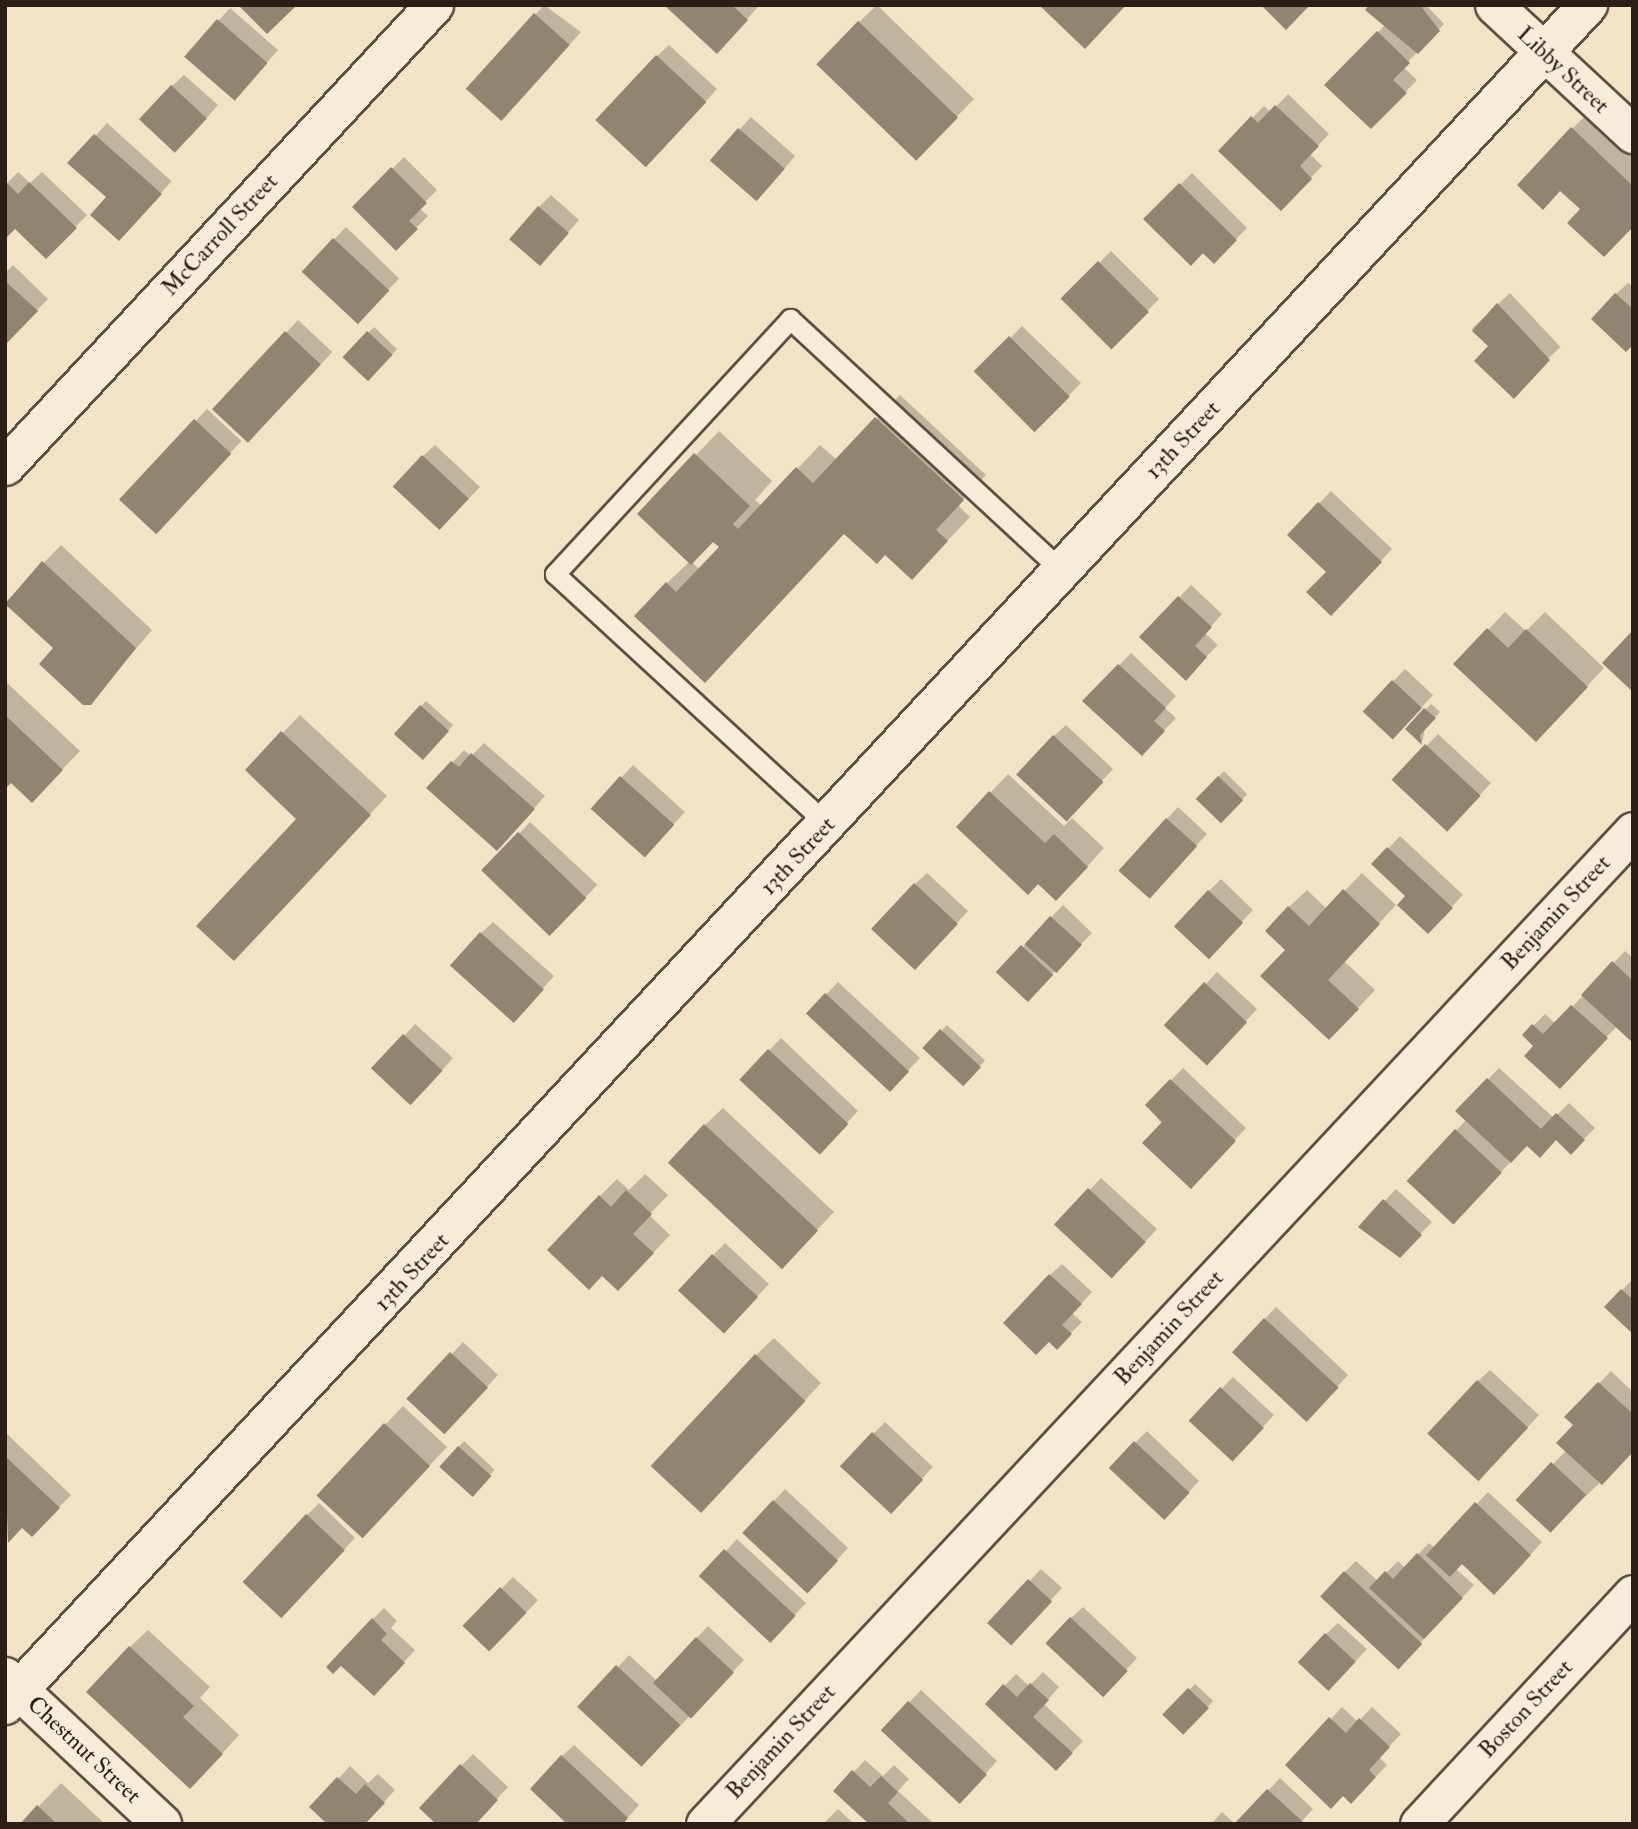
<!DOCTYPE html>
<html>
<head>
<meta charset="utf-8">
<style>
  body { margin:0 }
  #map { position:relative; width:1638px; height:1829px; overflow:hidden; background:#f2e2c6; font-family:"IM FELL Double Pica",serif }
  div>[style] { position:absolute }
  .shadow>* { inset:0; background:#0003; transform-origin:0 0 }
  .building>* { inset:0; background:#928472; transform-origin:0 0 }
  .roads { filter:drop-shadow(2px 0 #5d4f43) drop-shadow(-2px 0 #5d4f43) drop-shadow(0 2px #5d4f43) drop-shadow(0 -2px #5d4f43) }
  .lane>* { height:19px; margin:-9.5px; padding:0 9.5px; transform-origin:9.5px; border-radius:9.5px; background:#f7ecda }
  .street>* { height:37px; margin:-18.5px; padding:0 18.5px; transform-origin:18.5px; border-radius:18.5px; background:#f7ecda }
  .secondary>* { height:38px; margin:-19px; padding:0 19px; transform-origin:19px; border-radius:19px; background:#f7ecda }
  span { translate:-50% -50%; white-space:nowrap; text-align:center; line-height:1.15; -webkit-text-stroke:7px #f7ecda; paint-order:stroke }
  .street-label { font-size:23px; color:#2b1e17 }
  .frame { position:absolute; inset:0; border:7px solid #2b1e17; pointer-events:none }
</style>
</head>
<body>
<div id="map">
  <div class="shadow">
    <div style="clip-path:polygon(544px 5px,581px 32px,514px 107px,469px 89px)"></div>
    <div style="clip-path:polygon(666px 5px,756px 5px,758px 7px,728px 40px)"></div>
    <div style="clip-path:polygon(877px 5px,974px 99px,916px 158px,859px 22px)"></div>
    <div style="clip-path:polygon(1372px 5px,1426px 5px,1444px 24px,1403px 67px,1417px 80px,1371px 127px,1327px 85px,1384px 26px)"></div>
    <div style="clip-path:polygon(230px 8px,278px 50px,245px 87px,186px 57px)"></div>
    <div style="clip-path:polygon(669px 45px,717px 89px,659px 153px,657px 56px)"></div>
    <div style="clip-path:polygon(184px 75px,218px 105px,189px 138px,172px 86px)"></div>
    <div style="clip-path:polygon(1288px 94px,1329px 134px,1310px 154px,1322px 166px,1281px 209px,1220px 151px,1264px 106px,1271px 112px)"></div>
    <div style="clip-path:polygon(1590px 111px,1633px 151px,1633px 225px,1582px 209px,1572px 129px)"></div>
    <div style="clip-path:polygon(751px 117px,795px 156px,768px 188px,712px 160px)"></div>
    <div style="left:107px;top:123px;width:87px;height:54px;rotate:42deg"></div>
    <div style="clip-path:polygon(404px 157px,437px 190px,419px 208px,428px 216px,396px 248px,354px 207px)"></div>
    <div style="clip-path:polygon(18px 172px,30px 183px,42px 172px,87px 215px,46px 257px,6px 184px)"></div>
    <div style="clip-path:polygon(1192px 173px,1247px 228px,1214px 261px,1146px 219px)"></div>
    <div style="clip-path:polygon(551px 195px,579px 220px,551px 252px,539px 207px)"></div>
    <div style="left:346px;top:227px;width:74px;height:61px;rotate:44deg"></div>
    <div style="left:1111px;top:251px;width:68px;height:67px;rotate:45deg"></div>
    <div style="clip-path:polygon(13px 265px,48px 299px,5px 343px,5px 273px)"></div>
    <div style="clip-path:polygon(1628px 283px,1633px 287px,1633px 343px,1616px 294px)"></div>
    <div style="left:1510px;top:293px;width:74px;height:52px;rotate:47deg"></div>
    <div style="left:298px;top:320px;width:47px;height:122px;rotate:43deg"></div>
    <div style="left:1022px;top:326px;width:82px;height:65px;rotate:44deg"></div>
    <div style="left:374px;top:327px;width:32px;height:42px;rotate:44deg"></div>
    <div style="clip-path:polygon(evenodd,900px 395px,986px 475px,958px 505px,970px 517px,935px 554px,886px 553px,845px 532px,728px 657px,667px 583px,690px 561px,640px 514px,719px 431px,772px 481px,755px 500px,762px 506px,820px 445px,837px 460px,900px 395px,714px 540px,721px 547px,700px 570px,692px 562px,714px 540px)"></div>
    <div style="left:207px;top:409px;width:47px;height:124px;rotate:43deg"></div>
    <div style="clip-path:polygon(435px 445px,480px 487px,439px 529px,423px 456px)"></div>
    <div style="clip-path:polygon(1331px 491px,1392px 549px,1343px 602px,1328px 572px,1289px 535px)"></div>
    <div style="clip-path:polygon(61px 545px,152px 630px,90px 703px,55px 648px,6px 602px)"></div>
    <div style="clip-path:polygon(1191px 585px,1222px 614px,1205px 633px,1218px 645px,1197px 666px,1142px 637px)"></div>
    <div style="clip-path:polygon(1505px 612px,1526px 631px,1545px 612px,1604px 668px,1554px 722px,1488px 630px)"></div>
    <div style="clip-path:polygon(1131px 653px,1176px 696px,1165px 708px,1176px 718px,1153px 742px,1085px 701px)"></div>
    <div style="clip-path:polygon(1405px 669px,1433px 695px,1404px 726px,1365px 711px)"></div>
    <div style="clip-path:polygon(5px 681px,80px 751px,49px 783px,11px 781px,5px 787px)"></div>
    <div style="clip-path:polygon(426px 701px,453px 725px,429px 752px,421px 706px)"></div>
    <div style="clip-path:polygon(1431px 704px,1440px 712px,1425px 728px,1422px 743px,1407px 729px)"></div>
    <div style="clip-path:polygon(300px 715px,387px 796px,251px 941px,299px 819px,247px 770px)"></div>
    <div style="clip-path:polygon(1066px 725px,1113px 769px,1077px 808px,1054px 736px)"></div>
    <div style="clip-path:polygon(1438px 734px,1491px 783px,1458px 818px,1394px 780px)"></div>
    <div style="clip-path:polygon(484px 743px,545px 796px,509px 837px,429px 788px,464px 750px,471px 756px)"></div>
    <div style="clip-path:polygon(633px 765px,685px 812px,656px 843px,593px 808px)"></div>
    <div style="left:1224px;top:771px;width:33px;height:38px;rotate:45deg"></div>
    <div style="clip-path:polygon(1008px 774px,1064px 826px,1072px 818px,1104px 848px,1074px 881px,958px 827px)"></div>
    <div style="clip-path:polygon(1178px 807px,1207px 834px,1160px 884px,1120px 869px)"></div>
    <div style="left:530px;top:822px;width:92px;height:66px;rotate:43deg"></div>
    <div style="left:1400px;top:836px;width:86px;height:39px;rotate:43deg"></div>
    <div style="clip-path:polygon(927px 873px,968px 911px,927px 956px,915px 884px)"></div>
    <div style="clip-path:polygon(1362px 873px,1396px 905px,1344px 961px,1375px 990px,1347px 1020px,1287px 950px,1289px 907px,1307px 890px,1327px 909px)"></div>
    <div style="clip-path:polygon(1221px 879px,1253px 910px,1209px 956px,1209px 891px)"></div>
    <div style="clip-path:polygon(1063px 905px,1092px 933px,1027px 1000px,1023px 947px)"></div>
    <div style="clip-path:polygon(493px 922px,554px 976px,525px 1008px,481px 933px)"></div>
    <div style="clip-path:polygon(1625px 951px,1633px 958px,1633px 1041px,1617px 1026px,1571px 1075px,1524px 1035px,1545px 1014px,1556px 1024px)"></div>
    <div style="clip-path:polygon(1217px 972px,1257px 1009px,1218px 1051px,1206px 984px)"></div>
    <div style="clip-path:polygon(838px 982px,920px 1058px,901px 1078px,808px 1014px)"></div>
    <div style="clip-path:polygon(415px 1024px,453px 1058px,424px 1091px,404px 1036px)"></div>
    <div style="left:947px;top:1025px;width:52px;height:32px;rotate:43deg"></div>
    <div style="clip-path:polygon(781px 1038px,858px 1111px,831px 1140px,742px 1079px)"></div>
    <div style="clip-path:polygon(1183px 1068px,1246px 1128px,1202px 1175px,1147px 1105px)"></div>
    <div style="clip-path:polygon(1499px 1068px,1554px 1118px,1569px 1103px,1595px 1128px,1571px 1152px,1557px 1138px,1527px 1144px,1465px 1211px,1409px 1181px,1467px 1119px,1458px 1111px)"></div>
    <div style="clip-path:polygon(723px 1108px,834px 1212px,799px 1249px,705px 1125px)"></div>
    <div style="clip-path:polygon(645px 1174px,668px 1195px,649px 1215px,670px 1235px,636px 1271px,600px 1196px,617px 1179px,629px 1190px)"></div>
    <div style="clip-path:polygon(1101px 1178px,1157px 1229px,1124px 1265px,1057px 1225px)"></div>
    <div style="clip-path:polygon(1396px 1189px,1432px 1222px,1400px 1255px,1360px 1227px)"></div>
    <div style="clip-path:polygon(725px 1243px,769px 1284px,735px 1320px,680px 1290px)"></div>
    <div style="clip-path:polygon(1062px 1264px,1092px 1292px,1072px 1313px,1082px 1322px,1057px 1347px,1050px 1275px)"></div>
    <div style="clip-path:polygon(1633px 1279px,1633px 1332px,1606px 1307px)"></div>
    <div style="clip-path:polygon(1276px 1307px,1348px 1375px,1318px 1408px,1265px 1319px)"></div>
    <div style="clip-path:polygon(774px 1338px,821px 1383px,719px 1493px,756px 1355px)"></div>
    <div style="clip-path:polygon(463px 1342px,498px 1375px,456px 1420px,452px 1354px)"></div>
    <div style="clip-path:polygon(1490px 1370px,1539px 1415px,1490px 1467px,1478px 1381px)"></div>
    <div style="clip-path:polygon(1611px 1371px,1633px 1392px,1633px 1451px,1562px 1519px,1553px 1464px,1567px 1450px,1575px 1425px,1567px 1417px)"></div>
    <div style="clip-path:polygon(1233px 1377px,1274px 1415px,1244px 1447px,1191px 1420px)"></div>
    <div style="clip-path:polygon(403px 1406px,447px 1447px,380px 1518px,318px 1495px)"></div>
    <div style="clip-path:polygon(885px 1422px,933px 1467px,891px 1511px,873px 1434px)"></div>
    <div style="clip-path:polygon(1147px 1431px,1199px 1481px,1176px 1506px,1135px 1443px)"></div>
    <div style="clip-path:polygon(7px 1434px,71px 1495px,32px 1535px,23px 1526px,8px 1540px)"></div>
    <div style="left:464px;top:1441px;width:42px;height:34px;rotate:43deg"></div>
    <div style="clip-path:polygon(785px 1489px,848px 1548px,819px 1579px,774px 1501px)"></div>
    <div style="clip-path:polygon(1488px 1492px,1542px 1542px,1506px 1581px,1462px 1562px,1456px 1569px,1474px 1585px,1409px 1655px,1345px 1572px,1356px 1561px,1378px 1581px,1398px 1561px,1405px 1568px,1429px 1543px,1435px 1548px)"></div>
    <div style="clip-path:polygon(319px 1503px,355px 1538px,293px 1604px,307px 1515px)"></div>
    <div style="clip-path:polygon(737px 1539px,806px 1603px,782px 1629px,726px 1551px)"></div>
    <div style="clip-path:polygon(1041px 1569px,1062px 1588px,1022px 1631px,989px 1623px)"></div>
    <div style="clip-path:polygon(513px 1577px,538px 1600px,502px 1638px,465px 1626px)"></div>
    <div style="clip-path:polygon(1083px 1607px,1137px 1658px,1114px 1683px,1071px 1618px)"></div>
    <div style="clip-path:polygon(384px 1608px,397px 1621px,391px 1628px,415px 1650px,386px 1682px,373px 1619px)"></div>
    <div style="clip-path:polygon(1338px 1623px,1367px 1649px,1341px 1677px,1326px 1634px)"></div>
    <div style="clip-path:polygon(708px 1626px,744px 1660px,654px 1753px,618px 1667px,629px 1655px,657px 1681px)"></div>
    <div style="clip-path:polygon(148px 1630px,210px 1687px,200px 1698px,239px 1735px,208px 1769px,130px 1647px)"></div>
    <div style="clip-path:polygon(1043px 1672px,1059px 1687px,1044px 1704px,1083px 1741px,1056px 1769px,987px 1704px,1016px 1674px,1029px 1686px)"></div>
    <div style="left:1195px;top:1684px;width:25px;height:42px;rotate:43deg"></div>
    <div style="clip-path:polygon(921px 1690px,997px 1761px,971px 1790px,883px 1730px)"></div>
    <div style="clip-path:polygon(1342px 1707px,1358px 1722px,1372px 1707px,1401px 1734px,1379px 1757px,1387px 1765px,1363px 1790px,1331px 1719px)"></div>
    <div style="clip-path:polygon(574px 1745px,639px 1805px,622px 1824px,562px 1756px)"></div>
    <div style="clip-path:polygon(473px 1754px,508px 1787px,474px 1824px,461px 1766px)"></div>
    <div style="clip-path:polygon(865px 1760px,883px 1776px,894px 1765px,909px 1779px,898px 1791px,934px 1824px,871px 1824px,836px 1791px)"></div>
    <div style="clip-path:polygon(350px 1766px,368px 1783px,378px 1774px,395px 1790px,364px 1824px,312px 1807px)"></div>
    <div style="clip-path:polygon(1280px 1778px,1313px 1809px,1299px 1824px,1237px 1824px)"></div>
    <div style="clip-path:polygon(61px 1783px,105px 1824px,22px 1824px)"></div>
    <div style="clip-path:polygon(838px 1809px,854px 1824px,823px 1824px)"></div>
    <div style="clip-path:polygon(1222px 1812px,1235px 1824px,1211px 1824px)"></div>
  </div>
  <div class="building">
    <div style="clip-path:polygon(238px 5px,294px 5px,295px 7px,267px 34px)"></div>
    <div style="clip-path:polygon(664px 5px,732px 5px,748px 20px,717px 54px)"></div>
    <div style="clip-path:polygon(1039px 5px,1126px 5px,1085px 49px)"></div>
    <div style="clip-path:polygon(1261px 5px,1310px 5px,1286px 30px)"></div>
    <div style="clip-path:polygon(1369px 5px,1420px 5px,1440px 31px,1418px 54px,1365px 10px)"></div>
    <div style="left:534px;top:13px;width:48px;height:102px;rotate:42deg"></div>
    <div style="left:217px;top:19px;width:67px;height:50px;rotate:41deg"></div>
    <div style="left:858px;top:21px;width:139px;height:60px;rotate:44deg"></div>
    <div style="clip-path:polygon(1377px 31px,1410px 63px,1393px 80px,1407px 93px,1371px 129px,1324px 85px)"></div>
    <div style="left:656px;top:55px;width:69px;height:89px;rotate:43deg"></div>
    <div style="left:171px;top:85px;width:49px;height:47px;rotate:43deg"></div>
    <div style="clip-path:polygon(1275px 105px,1319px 146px,1300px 166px,1312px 179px,1281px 211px,1218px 151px,1251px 116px,1258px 123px)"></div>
    <div style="clip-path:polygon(1571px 127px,1633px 186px,1633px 227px,1604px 257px,1567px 223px,1580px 209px,1560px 191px,1543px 210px,1517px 185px)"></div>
    <div style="left:738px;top:128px;width:62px;height:43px;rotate:41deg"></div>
    <div style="clip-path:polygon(94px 134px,162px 194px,119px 241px,90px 215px,106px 197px,67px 163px)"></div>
    <div style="clip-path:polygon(391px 167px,427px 203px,409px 221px,418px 229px,396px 251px,352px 207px)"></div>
    <div style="clip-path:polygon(5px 181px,18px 194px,29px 182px,77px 228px,46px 259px,15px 229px,5px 239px)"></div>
    <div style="clip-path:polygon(1179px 183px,1237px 240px,1214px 264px,1203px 253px,1191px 266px,1143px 219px)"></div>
    <div style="left:538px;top:206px;width:41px;height:44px;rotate:41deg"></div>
    <div style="left:333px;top:238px;width:77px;height:46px;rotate:43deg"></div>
    <div style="left:1098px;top:261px;width:72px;height:53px;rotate:45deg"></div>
    <div style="clip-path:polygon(5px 281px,38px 311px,5px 345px)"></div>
    <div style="clip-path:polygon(1615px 293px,1633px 309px,1633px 345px,1626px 352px,1591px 319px)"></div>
    <div style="clip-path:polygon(1497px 303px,1550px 360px,1514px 399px,1474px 361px,1488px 346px,1472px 331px)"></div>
    <div style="left:285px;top:331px;width:49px;height:107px;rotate:43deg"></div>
    <div style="left:367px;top:331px;width:35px;height:36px;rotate:43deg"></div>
    <div style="left:1009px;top:336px;width:86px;height:50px;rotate:45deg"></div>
    <div style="clip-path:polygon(875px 417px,964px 500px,936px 530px,948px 541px,912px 580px,885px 555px,877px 564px,844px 534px,705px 683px,634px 616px,666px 582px,676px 592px,719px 547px,713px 542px,691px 565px,637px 514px,694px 453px,750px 506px,733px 524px,738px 529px,796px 467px,813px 483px)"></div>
    <div style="left:194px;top:419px;width:51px;height:110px;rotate:43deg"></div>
    <div style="left:422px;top:455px;width:64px;height:43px;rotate:43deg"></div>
    <div style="clip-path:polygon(1318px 502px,1382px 562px,1331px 616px,1306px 592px,1326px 572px,1287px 535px)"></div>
    <div style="clip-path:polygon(42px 561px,136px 648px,91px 705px,83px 705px,39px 664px,53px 648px,5px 604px)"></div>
    <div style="clip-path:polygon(1178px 596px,1212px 627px,1195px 646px,1207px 657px,1186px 681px,1139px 637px)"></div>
    <div style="clip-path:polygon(1487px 628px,1508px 648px,1526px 629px,1588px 687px,1536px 742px,1453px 664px)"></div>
    <div style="clip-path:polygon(1633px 630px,1633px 692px,1602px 663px)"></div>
    <div style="clip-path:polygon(1118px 664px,1166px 708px,1154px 721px,1165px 731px,1142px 756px,1082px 701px)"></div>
    <div style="left:1392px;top:680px;width:41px;height:43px;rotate:43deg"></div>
    <div style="left:420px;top:705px;width:39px;height:39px;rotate:42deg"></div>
    <div style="clip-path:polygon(1424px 708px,1436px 718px,1420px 735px,1422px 745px,1405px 729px)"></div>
    <div style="clip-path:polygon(5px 715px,63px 770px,32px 803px,11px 783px,5px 789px)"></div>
    <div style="clip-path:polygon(281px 731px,371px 815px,234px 961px,196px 926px,296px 819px,245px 770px)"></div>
    <div style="left:1053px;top:735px;width:69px;height:54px;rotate:43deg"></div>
    <div style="left:1425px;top:744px;width:76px;height:49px;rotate:43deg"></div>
    <div style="clip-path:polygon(471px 753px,535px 809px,497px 851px,426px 788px,451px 761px,459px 767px)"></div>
    <div style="left:620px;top:776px;width:73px;height:44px;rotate:42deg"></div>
    <div style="left:1218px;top:776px;width:35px;height:32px;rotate:44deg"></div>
    <div style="clip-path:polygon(989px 791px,1045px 843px,1054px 834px,1088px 867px,1056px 901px,1038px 884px,1028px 895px,956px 827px)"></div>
    <div style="left:1166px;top:818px;width:42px;height:71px;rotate:42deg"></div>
    <div style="left:518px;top:832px;width:95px;height:53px;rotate:44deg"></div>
    <div style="clip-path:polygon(1387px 847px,1453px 908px,1428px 934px,1397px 905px,1405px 896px,1371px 864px)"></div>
    <div style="left:914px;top:883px;width:60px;height:63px;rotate:43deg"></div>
    <div style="clip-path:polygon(1343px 889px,1380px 924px,1328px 980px,1359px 1009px,1329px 1040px,1260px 976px,1285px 950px,1265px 931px,1288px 906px,1309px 926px)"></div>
    <div style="left:1208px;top:890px;width:48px;height:50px;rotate:43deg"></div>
    <div style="left:1050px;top:916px;width:43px;height:38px;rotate:42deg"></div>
    <div style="left:480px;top:932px;width:86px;height:45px;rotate:42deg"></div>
    <div style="left:1021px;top:945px;width:44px;height:37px;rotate:43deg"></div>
    <div style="clip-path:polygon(1612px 961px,1633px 981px,1633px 1043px,1581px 995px)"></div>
    <div style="left:1204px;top:982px;width:59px;height:59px;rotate:43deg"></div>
    <div style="left:825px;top:993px;width:115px;height:28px;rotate:43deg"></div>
    <div style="clip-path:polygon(1571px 1005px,1608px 1038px,1560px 1089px,1524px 1056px,1533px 1046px,1522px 1035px,1532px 1024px,1543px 1034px)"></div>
    <div style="left:940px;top:1029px;width:56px;height:26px;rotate:43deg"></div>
    <div style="left:403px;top:1034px;width:54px;height:47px;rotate:43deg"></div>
    <div style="left:768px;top:1049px;width:110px;height:42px;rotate:43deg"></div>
    <div style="clip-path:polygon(1487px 1078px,1541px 1129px,1556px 1113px,1585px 1140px,1571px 1155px,1556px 1140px,1540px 1158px,1527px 1146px,1511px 1163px,1455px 1111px)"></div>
    <div style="clip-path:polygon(1170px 1079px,1236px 1141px,1191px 1189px,1142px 1143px,1162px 1122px,1145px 1105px)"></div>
    <div style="left:704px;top:1124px;width:156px;height:53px;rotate:43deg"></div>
    <div style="left:1455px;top:1129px;width:64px;height:71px;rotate:43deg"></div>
    <div style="left:1088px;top:1188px;width:79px;height:50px;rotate:43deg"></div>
    <div style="clip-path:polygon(626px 1190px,652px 1214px,633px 1234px,654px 1253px,618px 1291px,602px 1276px,589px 1290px,547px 1250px,599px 1195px,611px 1207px)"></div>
    <div style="clip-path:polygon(1383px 1199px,1422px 1235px,1400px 1258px,1358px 1227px)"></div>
    <div style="left:712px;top:1254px;width:63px;height:50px;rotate:43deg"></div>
    <div style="clip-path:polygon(1049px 1274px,1082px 1304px,1062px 1325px,1072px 1334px,1057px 1350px,1049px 1342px,1036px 1355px,1003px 1323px)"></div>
    <div style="clip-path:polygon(1621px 1289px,1633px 1300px,1633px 1334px,1604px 1307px)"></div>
    <div style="left:1264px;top:1318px;width:102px;height:47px;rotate:43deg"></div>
    <div style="left:450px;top:1352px;width:52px;height:64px;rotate:43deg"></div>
    <div style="left:755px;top:1354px;width:69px;height:153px;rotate:43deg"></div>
    <div style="left:1477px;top:1380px;width:70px;height:73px;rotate:43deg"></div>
    <div style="clip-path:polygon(1598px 1382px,1633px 1414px,1633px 1452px,1602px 1485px,1556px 1443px,1573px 1425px,1564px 1417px)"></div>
    <div style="left:1220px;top:1387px;width:60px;height:46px;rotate:43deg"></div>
    <div style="left:384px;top:1423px;width:63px;height:99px;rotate:43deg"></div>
    <div style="left:872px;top:1432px;width:70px;height:47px;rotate:43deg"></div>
    <div style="left:1134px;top:1441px;width:76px;height:37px;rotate:43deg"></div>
    <div style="left:458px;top:1446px;width:45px;height:28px;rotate:42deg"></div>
    <div style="clip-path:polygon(5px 1456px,60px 1508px,32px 1537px,22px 1528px,8px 1543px)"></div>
    <div style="left:1551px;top:1462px;width:48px;height:52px;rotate:43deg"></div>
    <div style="left:773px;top:1500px;width:89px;height:45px;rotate:43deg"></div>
    <div style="clip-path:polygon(1475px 1502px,1531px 1555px,1494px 1595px,1462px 1564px,1450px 1577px,1426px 1555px)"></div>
    <div style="left:306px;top:1514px;width:53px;height:93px;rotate:43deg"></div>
    <div style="left:724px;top:1549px;width:98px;height:37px;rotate:43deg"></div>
    <div style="clip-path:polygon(1417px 1553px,1463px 1598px,1424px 1639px,1369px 1588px,1385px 1571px,1393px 1579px)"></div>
    <div style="left:1344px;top:1571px;width:107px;height:35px;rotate:43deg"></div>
    <div style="left:1028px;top:1579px;width:33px;height:60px;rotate:43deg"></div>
    <div style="left:500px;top:1587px;width:37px;height:54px;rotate:44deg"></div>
    <div style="left:1070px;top:1617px;width:79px;height:36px;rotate:43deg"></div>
    <div style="clip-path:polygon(372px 1618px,387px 1634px,381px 1640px,405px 1663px,374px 1696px,341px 1666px,333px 1674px,326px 1667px)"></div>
    <div style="left:1325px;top:1633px;width:42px;height:40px;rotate:43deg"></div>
    <div style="left:696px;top:1637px;width:52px;height:63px;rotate:43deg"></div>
    <div style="clip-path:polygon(129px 1646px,194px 1706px,183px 1717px,223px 1754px,190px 1789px,86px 1692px)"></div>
    <div style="left:616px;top:1665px;width:88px;height:57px;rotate:43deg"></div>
    <div style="clip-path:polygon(1030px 1683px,1049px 1700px,1033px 1717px,1073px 1753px,1056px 1771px,985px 1704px,1003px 1684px,1017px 1697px)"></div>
    <div style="left:1188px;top:1688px;width:29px;height:37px;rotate:44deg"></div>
    <div style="left:908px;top:1701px;width:108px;height:40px;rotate:43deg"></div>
    <div style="clip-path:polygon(1329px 1717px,1346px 1733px,1359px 1718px,1390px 1747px,1369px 1770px,1376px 1777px,1351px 1804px,1343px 1796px,1331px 1809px,1285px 1765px)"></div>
    <div style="clip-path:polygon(561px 1755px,628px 1818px,623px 1824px,567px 1824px,530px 1789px)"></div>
    <div style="clip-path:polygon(460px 1764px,498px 1800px,476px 1824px,436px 1824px,419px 1808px)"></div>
    <div style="clip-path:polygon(852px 1770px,870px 1787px,881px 1776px,898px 1792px,888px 1803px,910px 1824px,869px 1824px,833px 1791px)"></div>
    <div style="clip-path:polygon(337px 1777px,356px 1794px,365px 1784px,385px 1803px,365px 1824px,327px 1824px,309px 1807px)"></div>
    <div style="clip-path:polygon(1267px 1789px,1303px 1822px,1301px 1824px,1234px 1824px)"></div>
    <div style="clip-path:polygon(37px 1805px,57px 1824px,20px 1824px)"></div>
  </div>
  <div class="roads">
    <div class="lane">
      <div style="left:828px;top:825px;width:371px;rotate:-137.4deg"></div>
      <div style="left:555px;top:574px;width:347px;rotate:-47.3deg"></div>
      <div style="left:790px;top:319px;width:371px;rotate:42.8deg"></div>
    </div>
    <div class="street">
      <div style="left:1494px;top:5px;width:190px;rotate:42.9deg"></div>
      <div style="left:5px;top:466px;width:630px;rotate:-47.06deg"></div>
      <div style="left:705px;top:1824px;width:1359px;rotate:-46.94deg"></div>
      <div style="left:1419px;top:1824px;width:314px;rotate:-47.1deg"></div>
    </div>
    <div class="secondary">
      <div style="left:5px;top:1677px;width:215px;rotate:43.1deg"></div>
      <div style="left:5px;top:1705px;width:2323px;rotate:-47.04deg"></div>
    </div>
  </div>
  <div class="street-label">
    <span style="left:1563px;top:70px;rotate:43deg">Libby Street</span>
    <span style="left:220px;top:235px;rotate:-47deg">McCarroll Street</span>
    <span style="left:1183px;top:440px;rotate:-47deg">13th Street</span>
    <span style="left:798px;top:856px;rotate:-47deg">13th Street</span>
    <span style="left:1556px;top:913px;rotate:-47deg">Benjamin Street</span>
    <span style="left:412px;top:1272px;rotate:-47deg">13th Street</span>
    <span style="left:1169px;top:1328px;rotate:-47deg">Benjamin Street</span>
    <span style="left:1526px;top:1709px;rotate:-47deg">Boston Street</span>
    <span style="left:781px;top:1742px;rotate:-47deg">Benjamin Street</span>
    <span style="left:84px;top:1750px;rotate:43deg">Chestnut Street</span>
  </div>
  <div class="frame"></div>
</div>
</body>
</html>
